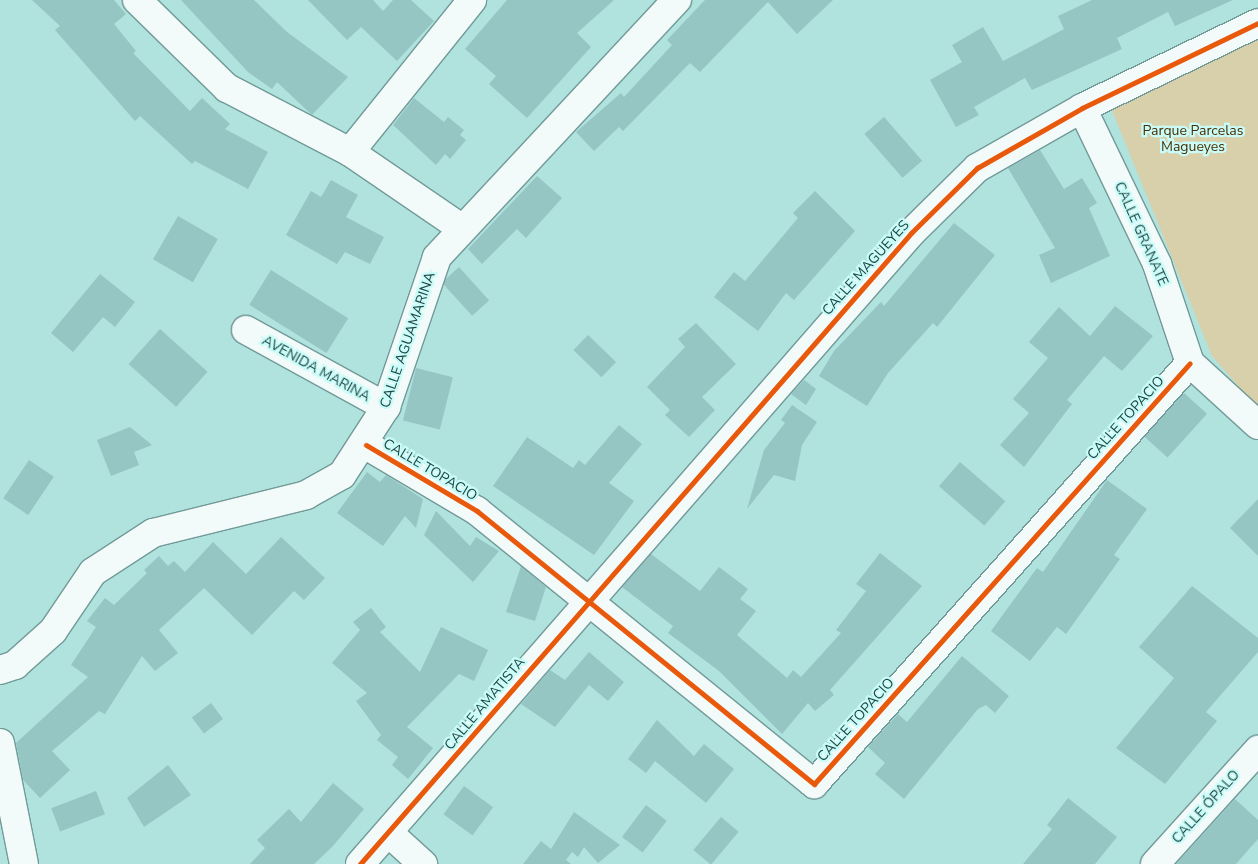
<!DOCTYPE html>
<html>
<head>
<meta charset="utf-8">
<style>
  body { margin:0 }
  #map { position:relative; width:1258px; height:864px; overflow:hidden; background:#b0e2de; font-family:"Nunito Sans",sans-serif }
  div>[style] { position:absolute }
  .green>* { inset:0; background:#d8d0aa }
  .building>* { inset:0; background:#95c6c4; transform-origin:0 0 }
  .roads { filter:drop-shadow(1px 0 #719a98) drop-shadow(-1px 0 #719a98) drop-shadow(0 1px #719a98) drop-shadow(0 -1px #719a98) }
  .minor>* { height:28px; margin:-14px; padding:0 14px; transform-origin:14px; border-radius:14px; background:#f3fbfa }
  .tertiary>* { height:28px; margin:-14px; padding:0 14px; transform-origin:14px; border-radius:14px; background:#f3fbfa }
  .cycleway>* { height:5px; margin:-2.5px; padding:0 2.5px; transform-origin:2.5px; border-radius:2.5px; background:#e8590c }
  span { translate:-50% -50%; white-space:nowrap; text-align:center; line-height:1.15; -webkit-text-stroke:4.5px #c9fcf8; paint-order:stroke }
  .park-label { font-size:14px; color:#4c2e00 }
  .street-label { font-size:14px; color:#1e4442 }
</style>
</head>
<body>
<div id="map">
  <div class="green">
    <div style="clip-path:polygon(1258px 38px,1258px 409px,1212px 356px,1111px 108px)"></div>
  </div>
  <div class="building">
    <div style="clip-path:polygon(32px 0,114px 0,126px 14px,114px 24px,136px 51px,133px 53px,190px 111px,202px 98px,230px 124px,225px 129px,268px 152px,248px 189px,195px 161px,192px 164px,140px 116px,135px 121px,55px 30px,60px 26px)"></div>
    <div style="clip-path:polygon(181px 0,254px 0,287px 32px,348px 77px,312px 115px,277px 82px,272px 89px,248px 72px)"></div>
    <div style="clip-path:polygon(308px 0,373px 0,383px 11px,393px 0,411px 0,434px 21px,397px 61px,361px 27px,347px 40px)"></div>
    <div style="clip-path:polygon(507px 0,614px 0,577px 33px,591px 47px,527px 118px,489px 84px,496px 76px,465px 49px)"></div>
    <div style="clip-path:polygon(705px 0,833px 0,797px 34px,768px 2px,700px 72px,690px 63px,623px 131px,619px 127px,594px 151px,576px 132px,621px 93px,624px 97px,672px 45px,667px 40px)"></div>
    <div style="clip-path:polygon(1092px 0,1233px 0,1175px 26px,1168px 12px,1117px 38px,1122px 49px,1032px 90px,1025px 78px,974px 107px,979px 115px,956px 127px,930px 80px,962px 62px,952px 45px,983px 27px,1003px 61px,1064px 29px,1058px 16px)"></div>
    <div style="clip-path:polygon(414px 98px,444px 122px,448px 117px,464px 130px,460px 135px,466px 140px,450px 159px,445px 154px,436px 165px,393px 125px)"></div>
    <div style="left:884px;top:117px;width:58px;height:26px;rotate:49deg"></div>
    <div style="clip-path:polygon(1040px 150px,1064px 189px,1082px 178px,1097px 203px,1089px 208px,1110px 256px,1051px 283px,1039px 255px,1055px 248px,1008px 168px)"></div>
    <div style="clip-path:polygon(537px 176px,562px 198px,526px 238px,517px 229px,482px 264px,468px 249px)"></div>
    <div style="clip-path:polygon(331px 180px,358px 195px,346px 217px,384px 237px,370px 264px,345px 252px,337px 264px,286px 235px,311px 191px,321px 197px)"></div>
    <div style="clip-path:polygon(815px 191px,855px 231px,794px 300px,786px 293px,758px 331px,714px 297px,734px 272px,745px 281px,798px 218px,793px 213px)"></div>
    <div style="left:178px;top:216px;width:46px;height:50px;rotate:30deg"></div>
    <div style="clip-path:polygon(954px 223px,995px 255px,937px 327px,933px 323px,888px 373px,867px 406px,819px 376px,834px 351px,881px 302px,884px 306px)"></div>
    <div style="left:459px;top:267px;width:45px;height:23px;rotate:48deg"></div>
    <div style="left:271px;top:270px;width:91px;height:41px;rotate:32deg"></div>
    <div style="clip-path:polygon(100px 274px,135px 302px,115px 327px,103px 317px,73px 352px,51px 333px)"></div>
    <div style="clip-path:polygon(1115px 306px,1153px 336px,1122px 371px,1104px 356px,1067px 400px,1072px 404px,1024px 467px,1000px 445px,1029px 413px,1013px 399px,1048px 358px,1029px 342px,1059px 307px,1090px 336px)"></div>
    <div style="clip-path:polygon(696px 323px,736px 364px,702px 397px,715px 410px,689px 437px,665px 415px,670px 410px,647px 387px,685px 347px,678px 339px)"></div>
    <div style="left:160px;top:329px;width:64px;height:47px;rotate:42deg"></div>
    <div style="left:588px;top:335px;width:39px;height:21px;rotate:44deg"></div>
    <div style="left:416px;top:368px;width:38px;height:54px;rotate:14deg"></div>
    <div style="clip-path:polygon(804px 380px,816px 389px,806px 405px,791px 394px)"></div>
    <div style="left:1184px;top:393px;width:31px;height:59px;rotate:42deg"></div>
    <div style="clip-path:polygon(792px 405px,817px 422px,802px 445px,795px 481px,774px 475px,747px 509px,764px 450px,785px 423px,781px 420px)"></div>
    <div style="clip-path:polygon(619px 425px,642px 444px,609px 483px,634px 501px,594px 555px,493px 486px,527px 437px,573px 468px,579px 460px,585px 465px)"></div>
    <div style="clip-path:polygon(130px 427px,152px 445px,134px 452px,139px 465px,111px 476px,97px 440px)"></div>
    <div style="left:29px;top:460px;width:30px;height:46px;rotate:34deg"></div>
    <div style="left:960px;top:462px;width:60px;height:32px;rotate:41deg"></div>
    <div style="clip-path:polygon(367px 472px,380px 482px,386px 475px,423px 499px,416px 528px,405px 516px,383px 546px,337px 513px)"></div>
    <div style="clip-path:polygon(1107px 480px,1147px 509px,1114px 555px,1120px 559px,1066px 634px,1057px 627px,1030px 661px,991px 631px,1037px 568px,1043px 572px)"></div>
    <div style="clip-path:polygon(1258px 499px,1258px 556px,1230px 528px)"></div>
    <div style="clip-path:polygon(436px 511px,470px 546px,476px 537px,499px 551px,473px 582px,424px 535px)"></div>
    <div style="clip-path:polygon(281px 537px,325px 578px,304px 600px,294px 591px,252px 635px,204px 588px,159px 630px,178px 653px,155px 671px,142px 656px,105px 714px,99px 711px,52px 751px,70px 770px,40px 798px,23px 780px,16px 743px,88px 677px,71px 665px,96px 627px,87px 621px,105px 598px,114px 605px,147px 573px,144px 570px,159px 556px,168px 566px,174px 561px,185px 572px,213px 542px,246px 574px)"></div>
    <div style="clip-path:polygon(880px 553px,922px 586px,830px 690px,834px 695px,815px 711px,808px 703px,782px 734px,719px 671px,668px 633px,673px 626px,622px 587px,651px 554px,700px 591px,719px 567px,748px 589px,740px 599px,756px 611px,737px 635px,787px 678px,793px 670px,801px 677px,841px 633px,836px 630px,866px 591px,856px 584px)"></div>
    <div style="clip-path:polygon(521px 566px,546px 587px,535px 621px,506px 612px)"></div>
    <div style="clip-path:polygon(1192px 586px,1258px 638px,1258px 652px,1206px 712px,1217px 721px,1165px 784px,1116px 748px,1174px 678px,1139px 647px)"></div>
    <div style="clip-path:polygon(371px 608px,386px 627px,380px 632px,420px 672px,441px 627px,488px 650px,474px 681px,459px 674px,407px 727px,433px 748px,408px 779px,392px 765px,398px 757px,377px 740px,381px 735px,356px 701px,367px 693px,332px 663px,360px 630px,353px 622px)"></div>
    <div style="clip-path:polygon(589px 652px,624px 682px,608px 701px,589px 685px,555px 727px,521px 704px,550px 670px,565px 680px)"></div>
    <div style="clip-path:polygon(962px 656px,1009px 696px,995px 713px,986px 705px,978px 709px,904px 799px,875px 774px,885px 763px,868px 747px,898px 714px,907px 722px)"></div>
    <div style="left:211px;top:703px;width:20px;height:24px;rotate:53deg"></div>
    <div style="clip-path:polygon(657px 720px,694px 756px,704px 744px,734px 769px,706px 803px,655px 761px,646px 773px,628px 759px)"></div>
    <div style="clip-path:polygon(168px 765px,191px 795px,144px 827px,127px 798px)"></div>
    <div style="clip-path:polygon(333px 783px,364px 809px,333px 846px,314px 864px,250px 864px,265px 848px,257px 840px,289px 809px,301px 822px)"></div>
    <div style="left:464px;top:786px;width:36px;height:35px;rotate:36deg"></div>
    <div style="left:96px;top:791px;width:25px;height:48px;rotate:69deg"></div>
    <div style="clip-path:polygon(1068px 798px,1117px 837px,1095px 864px,1023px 864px,1052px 829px,1047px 825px)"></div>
    <div style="clip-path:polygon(1235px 799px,1258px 820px,1258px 839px,1236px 864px,1176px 864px)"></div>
    <div style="left:646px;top:805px;width:26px;height:40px;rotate:37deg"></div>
    <div style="clip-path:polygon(574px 812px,620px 845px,598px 863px,584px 847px,578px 857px,572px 852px,566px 860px,571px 864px,523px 864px,541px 841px,551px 849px)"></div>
    <div style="left:721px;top:817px;width:23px;height:43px;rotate:40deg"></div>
  </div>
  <div class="roads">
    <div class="minor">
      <div style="left:137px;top:0;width:126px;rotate:44.4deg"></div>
      <div style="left:227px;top:88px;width:139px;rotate:27.5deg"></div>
      <div style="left:350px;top:152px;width:133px;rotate:34.3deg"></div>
      <div style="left:1082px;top:108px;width:173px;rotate:64.3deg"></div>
      <div style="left:1157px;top:264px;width:104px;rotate:71.6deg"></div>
      <div style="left:1190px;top:363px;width:92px;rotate:42.4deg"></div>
      <div style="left:350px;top:152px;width:195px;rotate:-51.2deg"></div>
      <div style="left:246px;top:330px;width:160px;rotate:28.8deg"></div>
      <div style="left:366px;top:445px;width:129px;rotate:30.7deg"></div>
      <div style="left:477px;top:511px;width:434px;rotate:39deg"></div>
      <div style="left:814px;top:784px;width:564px;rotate:-48.23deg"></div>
      <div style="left:0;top:743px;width:123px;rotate:78.8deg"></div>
      <div style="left:390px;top:834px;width:45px;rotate:42.3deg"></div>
      <div style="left:360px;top:864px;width:838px;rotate:-48.87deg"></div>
      <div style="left:911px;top:233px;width:93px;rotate:-44.6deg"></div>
      <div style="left:977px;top:168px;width:121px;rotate:-29.7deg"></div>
      <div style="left:1082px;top:108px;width:195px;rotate:-25.8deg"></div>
      <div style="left:1155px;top:864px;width:154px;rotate:-47.9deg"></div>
    </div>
    <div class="tertiary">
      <div style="left:0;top:670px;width:16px;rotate:-18deg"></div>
      <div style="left:15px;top:665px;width:51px;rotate:-41.8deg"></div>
      <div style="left:53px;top:631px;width:71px;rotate:-55.9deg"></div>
      <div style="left:93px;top:572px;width:72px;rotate:-33deg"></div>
      <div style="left:153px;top:533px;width:158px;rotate:-13.9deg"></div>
      <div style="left:306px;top:495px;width:41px;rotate:-29.1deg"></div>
      <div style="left:342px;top:475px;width:81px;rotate:-57.1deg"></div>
      <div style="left:386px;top:407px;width:158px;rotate:-71.2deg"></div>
      <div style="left:437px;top:257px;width:352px;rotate:-47deg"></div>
    </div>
  </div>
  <div class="cycleway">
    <div style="left:366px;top:445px;width:129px;rotate:30.7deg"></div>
    <div style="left:477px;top:511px;width:434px;rotate:39deg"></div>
    <div style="left:814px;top:784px;width:564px;rotate:-48.23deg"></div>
    <div style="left:360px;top:864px;width:838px;rotate:-48.87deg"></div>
    <div style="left:911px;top:233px;width:93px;rotate:-44.6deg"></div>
    <div style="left:977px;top:168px;width:121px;rotate:-29.7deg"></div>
    <div style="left:1082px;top:108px;width:195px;rotate:-25.8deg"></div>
  </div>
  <div class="park-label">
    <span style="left:1193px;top:139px">Parque Parcelas<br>Magueyes</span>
  </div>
  <div class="street-label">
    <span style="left:1141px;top:234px;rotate:66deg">CALLE GRANATE</span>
    <span style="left:866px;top:268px;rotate:-48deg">CALLE MAGUEYES</span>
    <span style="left:408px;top:340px;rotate:-71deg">CALLE AGUAMARINA</span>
    <span style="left:316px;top:369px;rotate:29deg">AVENIDA MARINA</span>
    <span style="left:1126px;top:418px;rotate:-48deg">CALLE TOPACIO</span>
    <span style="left:430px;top:470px;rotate:31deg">CALLE TOPACIO</span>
    <span style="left:485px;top:704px;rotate:-50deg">CALLE AMATISTA</span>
    <span style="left:856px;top:720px;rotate:-48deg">CALLE TOPACIO</span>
    <span style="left:1206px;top:807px;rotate:-48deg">CALLE ÓPALO</span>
  </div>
</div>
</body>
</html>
